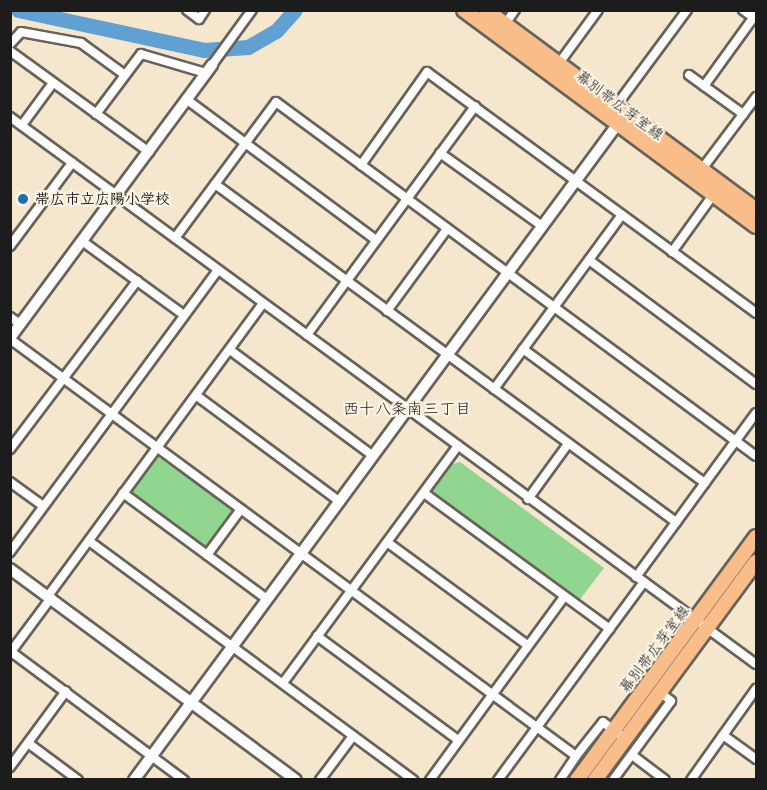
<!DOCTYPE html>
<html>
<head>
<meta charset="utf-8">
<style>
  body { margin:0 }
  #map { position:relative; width:767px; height:790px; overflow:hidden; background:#f5e7ce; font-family:Delius,"Klee One",sans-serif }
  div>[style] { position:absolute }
  .green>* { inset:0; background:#90d690 }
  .river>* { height:15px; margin:-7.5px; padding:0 7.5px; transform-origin:7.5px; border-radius:7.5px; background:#60a0d3 }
  .roads { filter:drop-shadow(2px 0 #68635a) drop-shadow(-2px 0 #68635a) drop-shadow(0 2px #68635a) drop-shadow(0 -2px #68635a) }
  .minor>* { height:8px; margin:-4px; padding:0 4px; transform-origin:4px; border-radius:4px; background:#fff }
  .tertiary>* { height:10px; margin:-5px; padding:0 5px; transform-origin:5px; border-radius:5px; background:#fff }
  .primary>* { height:14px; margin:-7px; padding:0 7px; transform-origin:7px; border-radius:7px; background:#f8bd89 }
  .dots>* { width:16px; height:16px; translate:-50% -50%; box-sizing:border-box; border:3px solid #fcf5e5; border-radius:50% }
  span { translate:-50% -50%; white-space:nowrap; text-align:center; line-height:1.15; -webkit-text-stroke:4.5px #fcf5e5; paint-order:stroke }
  .street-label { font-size:15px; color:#1c1c1c }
  .poi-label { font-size:15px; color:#1c1c1c; font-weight:700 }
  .left { translate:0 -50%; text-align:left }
  .neighbourhood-label { font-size:16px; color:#1c1c1c }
  .frame { position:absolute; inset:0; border:12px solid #1c1c1c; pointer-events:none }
</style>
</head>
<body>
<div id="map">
  <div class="green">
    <div style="clip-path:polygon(157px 456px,231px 507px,233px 512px,209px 546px,204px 547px,136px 499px,131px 490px)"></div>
    <div style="clip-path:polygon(460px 462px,604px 568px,578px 602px,435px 499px,432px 490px,452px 464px)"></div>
  </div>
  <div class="river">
    <div style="left:18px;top:10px;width:190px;rotate:12.1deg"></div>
    <div style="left:204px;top:50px;width:44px;rotate:-3.9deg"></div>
    <div style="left:248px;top:47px;width:32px;rotate:-30deg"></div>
    <div style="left:276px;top:31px;width:28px;rotate:-48deg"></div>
  </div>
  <div class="roads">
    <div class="minor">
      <div style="left:187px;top:10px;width:15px;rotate:37deg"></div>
      <div style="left:199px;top:19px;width:11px;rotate:-56deg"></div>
      <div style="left:743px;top:10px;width:14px;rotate:36deg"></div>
      <div style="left:503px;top:27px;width:21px;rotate:-55deg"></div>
      <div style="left:10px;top:44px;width:16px;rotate:-47deg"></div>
      <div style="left:21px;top:32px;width:61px;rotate:10.4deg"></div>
      <div style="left:81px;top:43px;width:54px;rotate:36deg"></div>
      <div style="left:10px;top:51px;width:172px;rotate:36deg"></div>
      <div style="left:212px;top:65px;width:68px;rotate:-54deg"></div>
      <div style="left:557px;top:66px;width:69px;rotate:-53.8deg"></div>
      <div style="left:689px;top:75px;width:67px;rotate:35.8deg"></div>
      <div style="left:704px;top:86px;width:89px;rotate:-54.2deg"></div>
      <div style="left:186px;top:99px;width:237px;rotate:36.6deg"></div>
      <div style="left:616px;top:106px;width:119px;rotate:-53.5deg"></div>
      <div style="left:96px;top:114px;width:75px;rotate:-53.1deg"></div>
      <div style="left:141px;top:54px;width:68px;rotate:16.3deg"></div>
      <div style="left:10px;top:117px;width:925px;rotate:36.25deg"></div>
      <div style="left:22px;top:125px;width:52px;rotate:-53.6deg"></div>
      <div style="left:440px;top:153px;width:125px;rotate:35.6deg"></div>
      <div style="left:361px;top:165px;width:114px;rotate:-54.6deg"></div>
      <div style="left:427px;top:72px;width:408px;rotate:36.2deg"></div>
      <div style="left:699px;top:173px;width:95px;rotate:-53.1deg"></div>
      <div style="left:215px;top:184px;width:572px;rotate:36.25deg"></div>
      <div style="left:175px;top:238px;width:169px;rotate:-53.4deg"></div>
      <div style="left:276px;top:102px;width:596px;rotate:36.41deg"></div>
      <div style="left:82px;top:241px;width:126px;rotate:36deg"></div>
      <div style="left:10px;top:246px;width:104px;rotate:-53.2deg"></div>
      <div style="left:672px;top:252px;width:75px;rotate:-54.2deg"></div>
      <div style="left:589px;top:260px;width:208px;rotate:36.6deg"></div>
      <div style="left:387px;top:311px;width:102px;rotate:-53.8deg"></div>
      <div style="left:10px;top:317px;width:12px;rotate:35deg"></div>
      <div style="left:307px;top:335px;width:284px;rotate:-53.7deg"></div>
      <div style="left:10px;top:339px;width:703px;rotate:36.38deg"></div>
      <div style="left:576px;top:756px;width:43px;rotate:-51.5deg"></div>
      <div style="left:603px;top:722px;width:28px;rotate:38deg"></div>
      <div style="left:523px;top:349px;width:226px;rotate:36.4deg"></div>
      <div style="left:230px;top:350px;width:178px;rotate:36.5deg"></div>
      <div style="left:494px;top:389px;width:216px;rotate:-53.7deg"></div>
      <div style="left:197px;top:396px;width:178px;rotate:36.5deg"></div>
      <div style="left:10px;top:449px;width:211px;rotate:-52.9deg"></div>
      <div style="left:10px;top:482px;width:41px;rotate:36deg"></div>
      <div style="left:123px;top:493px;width:179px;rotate:36.4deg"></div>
      <div style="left:424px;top:493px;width:230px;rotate:36.2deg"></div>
      <div style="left:528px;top:499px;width:68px;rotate:-54deg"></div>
      <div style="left:89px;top:541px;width:403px;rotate:36.4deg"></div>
      <div style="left:387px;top:542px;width:174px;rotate:36.3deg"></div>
      <div style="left:10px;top:552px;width:350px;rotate:-53.6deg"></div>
      <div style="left:207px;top:555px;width:57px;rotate:-53.5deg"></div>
      <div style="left:636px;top:577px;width:203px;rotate:-53.8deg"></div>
      <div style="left:48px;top:596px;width:363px;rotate:-53.7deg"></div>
      <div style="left:317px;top:636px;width:175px;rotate:36.4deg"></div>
      <div style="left:10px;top:651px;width:217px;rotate:36.6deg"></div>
      <div style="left:10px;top:653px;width:69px;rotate:-53.3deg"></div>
      <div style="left:283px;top:683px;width:295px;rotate:-53.6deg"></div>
      <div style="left:723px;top:735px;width:41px;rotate:36deg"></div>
      <div style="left:28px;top:743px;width:62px;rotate:36.5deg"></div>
      <div style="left:632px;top:755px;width:41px;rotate:37.1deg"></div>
      <div style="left:10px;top:767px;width:94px;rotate:-53.6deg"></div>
      <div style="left:320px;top:780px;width:55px;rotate:-53.1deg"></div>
      <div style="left:430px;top:780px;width:227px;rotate:-53.8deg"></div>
      <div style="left:498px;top:780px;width:246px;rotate:-53.6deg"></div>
      <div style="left:560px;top:780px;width:29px;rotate:-56deg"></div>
      <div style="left:613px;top:780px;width:98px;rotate:-53.7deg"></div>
      <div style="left:671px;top:701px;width:14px;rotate:-141deg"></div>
      <div style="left:691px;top:780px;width:112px;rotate:-54.5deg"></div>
    </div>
    <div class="tertiary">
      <div style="left:10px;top:338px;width:340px;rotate:-53.5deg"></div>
      <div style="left:10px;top:569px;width:355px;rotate:36.4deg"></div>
      <div style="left:134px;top:780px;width:822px;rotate:-53.6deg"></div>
    </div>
    <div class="primary">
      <div style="left:464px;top:10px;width:363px;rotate:36.5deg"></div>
      <div style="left:486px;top:10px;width:336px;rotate:36.5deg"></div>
      <div style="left:577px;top:780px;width:302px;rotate:-53.6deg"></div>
      <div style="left:595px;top:780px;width:271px;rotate:-53.6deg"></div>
    </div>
  </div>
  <div class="dots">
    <div style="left:23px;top:199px;background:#1f6fb2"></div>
  </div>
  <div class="street-label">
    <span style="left:620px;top:105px;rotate:37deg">幕別帯広芽室線</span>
    <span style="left:654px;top:649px;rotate:-53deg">幕別帯広芽室線</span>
  </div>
  <div class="poi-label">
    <span class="left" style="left:35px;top:199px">帯広市立広陽小学校</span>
  </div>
  <div class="neighbourhood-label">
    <span style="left:407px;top:408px">西十八条南三丁目</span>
  </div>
  <div class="frame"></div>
</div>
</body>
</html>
